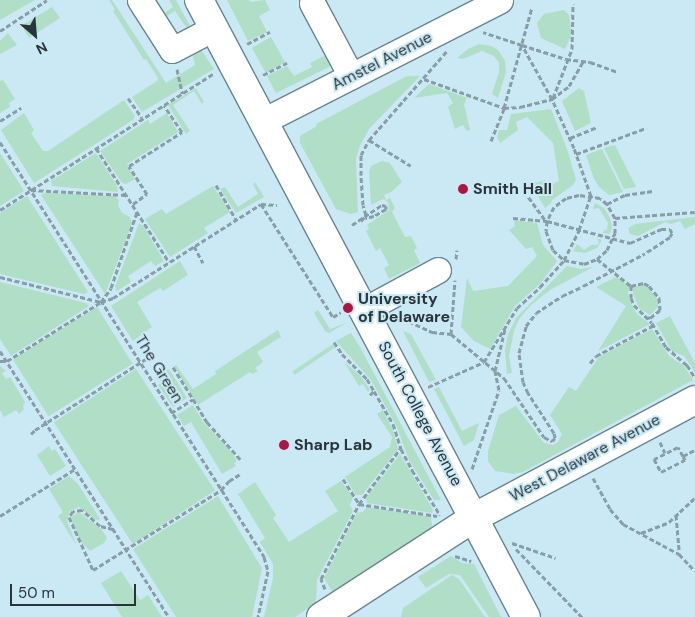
<!DOCTYPE html>
<html>
<head>
<meta charset="utf-8">
<style>
  body { margin:0 }
  #map { position:relative; width:695px; height:617px; overflow:hidden; background:#cae9f5; font-family:"DM Sans",sans-serif }
  div>[style] { position:absolute }
  .green>* { inset:0; background:#b0dec6; transform-origin:0 0 }
  .path>* { height:3px; margin-top:-1.5px; transform-origin:0; background:repeating-linear-gradient(90deg,#879ea7 0 5px,transparent 0 7.5px) }
  .roads { filter:drop-shadow(1px 0 #67848f) drop-shadow(-1px 0 #67848f) drop-shadow(0 1px #67848f) drop-shadow(0 -1px #67848f) }
  .minor>* { height:25px; margin:-12.5px; padding:0 12.5px; transform-origin:12.5px; border-radius:12.5px; background:#fff }
  .major>* { height:28px; margin:-14px; padding:0 14px; transform-origin:14px; border-radius:14px; background:#fff }
  .path-bridge>* { height:3px; margin-top:-1.5px; transform-origin:0; background:repeating-linear-gradient(90deg,#879ea7 0 5px,transparent 0 7.5px) }
  .dots>* { width:14px; height:14px; translate:-50% -50%; box-sizing:border-box; border:2px solid #cae9f5; border-radius:50% }
  span { translate:-50% -50%; white-space:nowrap; text-align:center; line-height:1.15; -webkit-text-stroke:4px #cae9f5; paint-order:stroke }
  .street-label { font-size:16px; color:#29353a }
  .poi-label { font-size:16px; color:#29353a; font-weight:700 }
  .left { translate:0 -50%; text-align:left }
  .north { position:absolute; left:10px; top:10px; width:50px; height:50px; -webkit-text-stroke:4px #cae9f5; paint-order:stroke; rotate:153deg; font-size:14px; font-weight:700; line-height:20px; text-align:center; color:#29353a }
  .north::after { content:''; display:block; margin:auto; width:18px; height:22px; background:#29353a; clip-path:polygon(50% 0,100% 100%,50% 72%,0 100%) }
  .scale { position:absolute; left:10px; top:584px; width:126px; height:22px; box-sizing:border-box; border:2px solid #29353a; border-top:0; padding-left:6px; font-size:15px; line-height:18px; white-space:nowrap; color:#29353a; -webkit-text-stroke:4px #cae9f5; paint-order:stroke }
</style>
</head>
<body>
<div id="map">
  <div class="green">
    <div style="clip-path:polygon(0 0,35px 0,0 20px)"></div>
    <div style="clip-path:polygon(109px 0,112px 0,166px 83px,195px 65px,192px 52px,199px 47px,214px 69px,142px 112px,132px 97px,157px 81px,158px 78px,146px 59px,144px 60px,113px 11px,115px 10px)"></div>
    <div style="clip-path:polygon(169px 0,176px 0,190px 26px,186px 27px,175px 11px,161px 20px,159px 17px,173px 7px)"></div>
    <div style="clip-path:polygon(227px 0,249px 0,251px 2px,265px 0,270px 10px,259px 16px,267px 32px,248px 41px)"></div>
    <div style="clip-path:polygon(52px 7px,60px 18px,29px 38px,24px 30px,24px 24px)"></div>
    <div style="clip-path:polygon(564px 10px,569px 15px,570px 22px,571px 36px,565px 49px,541px 38px,537px 23px,544px 14px)"></div>
    <div style="clip-path:polygon(8px 33px,17px 45px,0 54px,0 41px)"></div>
    <div style="left:271px;top:37px;width:29px;height:22px;rotate:61deg"></div>
    <div style="clip-path:polygon(479px 44px,491px 46px,498px 50px,505px 61px,506px 72px,498px 98px,492px 94px,499px 72px,499px 63px,494px 56px,482px 51px,463px 59px,457px 58px,468px 49px)"></div>
    <div style="clip-path:polygon(328px 54px,333px 65px,276px 93px,267px 76px,287px 66px,294px 76px,312px 67px,310px 63px)"></div>
    <div style="clip-path:polygon(407px 76px,420px 76px,369px 129px,360px 146px,356px 159px,358px 212px,351px 214px,336px 209px,300px 143px,300px 136px,317px 126px,316px 124px)"></div>
    <div style="clip-path:polygon(3px 80px,15px 99px,9px 103px,10px 107px,0 113px,0 81px)"></div>
    <div style="clip-path:polygon(429px 84px,467px 98px,464px 104px,470px 130px,467px 131px,463px 125px,455px 129px,448px 107px,453px 103px,447px 93px,414px 98px)"></div>
    <div style="clip-path:polygon(196px 88px,204px 102px,202px 104px,194px 91px,173px 105px,190px 131px,186px 134px,168px 105px)"></div>
    <div style="clip-path:polygon(579px 88px,584px 91px,591px 123px,575px 131px,562px 101px)"></div>
    <div style="clip-path:polygon(124px 100px,135px 116px,133px 120px,34px 183px,1px 130px,24px 113px,34px 130px,31px 133px,43px 151px,48px 151px)"></div>
    <div style="clip-path:polygon(551px 109px,567px 149px,576px 180px,573px 185px,552px 200px,551px 203px,545px 208px,531px 184px,545px 180px,549px 186px,559px 181px,553px 143px,527px 117px,516px 122px,518px 130px,500px 143px,497px 137px,499px 130px,507px 130px,511px 114px)"></div>
    <div style="clip-path:polygon(167px 113px,178px 132px,127px 164px,135px 179px,126px 184px,122px 183px,100px 151px,148px 120px,150px 124px)"></div>
    <div style="clip-path:polygon(615px 145px,636px 187px,624px 189px,604px 148px)"></div>
    <div style="clip-path:polygon(602px 149px,623px 192px,609px 195px,599px 187px,594px 179px,586px 155px)"></div>
    <div style="clip-path:polygon(0 153px,24px 191px,0 206px)"></div>
    <div style="clip-path:polygon(96px 153px,117px 186px,118px 192px,52px 186px,51px 181px)"></div>
    <div style="clip-path:polygon(382px 161px,390px 163px,402px 182px,391px 192px,384px 195px,386px 200px,390px 198px,395px 208px,392px 212px,405px 237px,411px 236px,417px 248px,414px 250px,420px 263px,389px 279px,384px 268px,389px 265px,380px 248px,376px 251px,366px 231px,369px 229px,367px 225px,389px 210px,388px 202px,383px 199px,371px 205px,369px 171px,371px 166px)"></div>
    <div style="clip-path:polygon(255px 182px,264px 197px,236px 213px,220px 189px,225px 187px,238px 207px,258px 194px,253px 184px)"></div>
    <div style="clip-path:polygon(213px 186px,230px 212px,204px 228px,208px 233px,170px 257px,145px 219px,162px 209px,166px 214px)"></div>
    <div style="clip-path:polygon(44px 193px,115px 196px,119px 200px,118px 205px,122px 213px,130px 217px,132px 224px,105px 294px,41px 195px)"></div>
    <div style="clip-path:polygon(27px 196px,88px 292px,84px 294px,0 274px,0 213px)"></div>
    <div style="clip-path:polygon(595px 203px,604px 208px,610px 218px,612px 227px,610px 234px,603px 233px,604px 230px,607px 230px,608px 223px,599px 208px,593px 209px)"></div>
    <div style="clip-path:polygon(695px 217px,695px 224px,685px 229px,680px 221px,671px 224px,665px 222px,638px 236px,630px 234px,628px 228px,635px 224px)"></div>
    <div style="clip-path:polygon(514px 220px,537px 223px,543px 245px,557px 261px,540px 284px,515px 306px,490px 349px,474px 341px,461px 327px,467px 278px,473px 291px,508px 286px,537px 256px,532px 247px,526px 249px,509px 230px,515px 226px)"></div>
    <div style="clip-path:polygon(139px 223px,144px 227px,164px 261px,155px 266px,151px 261px,128px 276px,131px 282px,117px 291px,115px 287px)"></div>
    <div style="clip-path:polygon(597px 238px,602px 240px,597px 248px,585px 253px,573px 251px,577px 244px,584px 250px,591px 245px,597px 245px,599px 243px)"></div>
    <div style="clip-path:polygon(180px 261px,188px 275px,163px 291px,160px 288px,137px 302px,152px 327px,133px 341px,111px 306px)"></div>
    <div style="clip-path:polygon(567px 266px,581px 269px,593px 267px,550px 290px,531px 305px,519px 319px,514px 331px,509px 356px,512px 373px,507px 374px,505px 350px,508px 334px,516px 318px)"></div>
    <div style="clip-path:polygon(616px 277px,630px 286px,628px 292px,630px 302px,637px 314px,650px 324px,598px 351px,626px 306px,596px 287px)"></div>
    <div style="clip-path:polygon(0 282px,86px 303px,89px 306px,11px 356px,0 339px)"></div>
    <div style="clip-path:polygon(642px 284px,649px 288px,658px 300px,658px 307px,650px 315px,639px 308px,633px 294px,633px 288px)"></div>
    <div style="left:97px;top:307px;width:67px;height:99px;rotate:58deg"></div>
    <div style="clip-path:polygon(318px 310px,330px 329px,346px 323px,329px 333px,325px 331px,314px 313px)"></div>
    <div style="clip-path:polygon(670px 316px,695px 363px,695px 372px,684px 356px,672px 351px,656px 323px)"></div>
    <div style="clip-path:polygon(652px 329px,669px 356px,684px 366px,693px 380px,523px 472px,514px 474px,495px 471px,488px 461px,488px 451px,499px 415px,516px 406px,544px 443px,553px 445px,558px 442px,562px 434px,550px 415px,569px 387px,576px 391px,599px 357px)"></div>
    <div style="clip-path:polygon(278px 330px,281px 337px,257px 352px,263px 362px,255px 368px,258px 371px,252px 374px,250px 372px,198px 405px,174px 366px,176px 365px,193px 389px,216px 374px,215px 371px)"></div>
    <div style="clip-path:polygon(403px 331px,411px 334px,436px 380px,429px 382px)"></div>
    <div style="clip-path:polygon(351px 333px,360px 347px,441px 500px,434px 500px,409px 460px,396px 425px,371px 380px,336px 341px)"></div>
    <div style="left:333px;top:344px;width:4px;height:49px;rotate:56deg"></div>
    <div style="clip-path:polygon(344px 362px,360px 375px,370px 390px,368px 392px,363px 384px,359px 386px)"></div>
    <div style="clip-path:polygon(0 366px,6px 371px,2px 373px,6px 379px,10px 377px,25px 402px,23px 406px,24px 409px,19px 414px,16px 410px,4px 417px,0 410px)"></div>
    <div style="left:136px;top:369px;width:145px;height:98px;rotate:57deg"></div>
    <div style="clip-path:polygon(169px 369px,187px 398px,173px 407px,158px 385px,162px 382px,155px 378px)"></div>
    <div style="clip-path:polygon(439px 387px,462px 431px,479px 423px,474px 440px,464px 446px,434px 389px)"></div>
    <div style="clip-path:polygon(193px 405px,204px 423px,230px 450px,237px 461px,234px 463px,236px 466px,222px 474px,191px 422px,184px 426px,177px 415px)"></div>
    <div style="clip-path:polygon(383px 410px,392px 428px,398px 449px,362px 495px,356px 495px,345px 477px,390px 447px,392px 437px,377px 414px)"></div>
    <div style="clip-path:polygon(49px 446px,52px 451px,55px 449px,66px 466px,50px 476px,37px 455px)"></div>
    <div style="clip-path:polygon(400px 454px,433px 510px,432px 513px,367px 503px,366px 498px)"></div>
    <div style="clip-path:polygon(69px 476px,78px 484px,100px 519px,96px 520px,79px 507px,70px 511px,67px 521px,77px 546px,58px 516px,63px 512px,49px 489px)"></div>
    <div style="clip-path:polygon(341px 481px,353px 497px,350px 505px,353px 511px,317px 580px,316px 603px,295px 617px,264px 617px,273px 578px,273px 564px,260px 542px,265px 538px,238px 494px,255px 482px,276px 515px,273px 518px,289px 542px,338px 511px,325px 491px)"></div>
    <div style="clip-path:polygon(218px 496px,262px 568px,252px 617px,176px 617px,133px 549px)"></div>
    <div style="clip-path:polygon(367px 507px,431px 517px,432px 526px,422px 535px,333px 593px,324px 578px,357px 513px,363px 512px)"></div>
    <div style="clip-path:polygon(79px 512px,102px 530px,107px 538px,104px 543px,90px 551px,81px 542px,71px 520px,72px 516px)"></div>
    <div style="clip-path:polygon(451px 556px,462px 563px,474px 564px,501px 617px,489px 617px,460px 575px,449px 574px,426px 588px,418px 577px)"></div>
    <div style="clip-path:polygon(121px 571px,140px 600px,148px 595px,162px 617px,122px 617px,101px 583px)"></div>
    <div style="clip-path:polygon(452px 575px,459px 579px,485px 617px,401px 617px,403px 608px)"></div>
  </div>
  <div class="path">
    <div style="left:0;top:31px;width:56px;rotate:-33.4deg"></div>
    <div style="left:247px;top:44px;width:26px;rotate:-28deg"></div>
    <div style="left:522px;top:45px;width:46px;rotate:17.7deg"></div>
    <div style="left:566px;top:59px;width:24px;rotate:7deg"></div>
    <div style="left:590px;top:62px;width:29px;rotate:20deg"></div>
    <div style="left:177px;top:69px;width:25px;rotate:78deg"></div>
    <div style="left:263px;top:75px;width:27px;rotate:-27deg"></div>
    <div style="left:424px;top:79px;width:85px;rotate:19.9deg"></div>
    <div style="left:504px;top:108px;width:16px;rotate:-4deg"></div>
    <div style="left:520px;top:107px;width:33px;rotate:-14deg"></div>
    <div style="left:552px;top:99px;width:21px;rotate:-37deg"></div>
    <div style="left:569px;top:86px;width:28px;rotate:-60deg"></div>
    <div style="left:128px;top:98px;width:24px;rotate:55deg"></div>
    <div style="left:553px;top:98px;width:53px;rotate:-68.8deg"></div>
    <div style="left:572px;top:49px;width:45px;rotate:-88.7deg"></div>
    <div style="left:0;top:121px;width:25px;rotate:-32deg"></div>
    <div style="left:570px;top:138px;width:29px;rotate:-22deg"></div>
    <div style="left:369px;top:140px;width:49px;rotate:31.8deg"></div>
    <div style="left:491px;top:141px;width:35px;rotate:-68deg"></div>
    <div style="left:504px;top:108px;width:105px;rotate:-74.5deg"></div>
    <div style="left:0;top:142px;width:492px;rotate:57.5deg"></div>
    <div style="left:264px;top:557px;width:15px;rotate:74deg"></div>
    <div style="left:268px;top:571px;width:47px;rotate:102.3deg"></div>
    <div style="left:96px;top:148px;width:135px;rotate:57.4deg"></div>
    <div style="left:576px;top:154px;width:75px;rotate:-20.4deg"></div>
    <div style="left:361px;top:175px;width:20px;rotate:-90deg"></div>
    <div style="left:361px;top:155px;width:17px;rotate:-62deg"></div>
    <div style="left:369px;top:140px;width:118px;rotate:-48.8deg"></div>
    <div style="left:216px;top:185px;width:39px;rotate:60deg"></div>
    <div style="left:31px;top:190px;width:95px;rotate:3deg"></div>
    <div style="left:524px;top:191px;width:37px;rotate:54deg"></div>
    <div style="left:133px;top:204px;width:17px;rotate:-36deg"></div>
    <div style="left:147px;top:194px;width:33px;rotate:-123deg"></div>
    <div style="left:129px;top:166px;width:63px;rotate:-32.7deg"></div>
    <div style="left:182px;top:132px;width:32px;rotate:-124deg"></div>
    <div style="left:261px;top:204px;width:134px;rotate:57.5deg"></div>
    <div style="left:333px;top:317px;width:9px;rotate:-32deg"></div>
    <div style="left:607px;top:204px;width:9px;rotate:-139deg"></div>
    <div style="left:600px;top:198px;width:21px;rotate:-172deg"></div>
    <div style="left:579px;top:195px;width:13px;rotate:167deg"></div>
    <div style="left:566px;top:198px;width:15px;rotate:143deg"></div>
    <div style="left:554px;top:207px;width:16px;rotate:117deg"></div>
    <div style="left:547px;top:221px;width:10px;rotate:96deg"></div>
    <div style="left:546px;top:231px;width:20px;rotate:70deg"></div>
    <div style="left:553px;top:250px;width:15px;rotate:42deg"></div>
    <div style="left:564px;top:260px;width:20px;rotate:11deg"></div>
    <div style="left:584px;top:264px;width:14px;rotate:-21deg"></div>
    <div style="left:597px;top:259px;width:13px;rotate:-42deg"></div>
    <div style="left:607px;top:250px;width:19px;rotate:-65deg"></div>
    <div style="left:615px;top:233px;width:15px;rotate:-90deg"></div>
    <div style="left:615px;top:218px;width:80px;rotate:-4.3deg"></div>
    <div style="left:0;top:210px;width:254px;rotate:-32.6deg"></div>
    <div style="left:513px;top:218px;width:34px;rotate:5deg"></div>
    <div style="left:547px;top:221px;width:86px;rotate:14.8deg"></div>
    <div style="left:630px;top:243px;width:34px;rotate:-24deg"></div>
    <div style="left:661px;top:229px;width:9px"></div>
    <div style="left:670px;top:229px;width:4px;rotate:63deg"></div>
    <div style="left:672px;top:233px;width:4px;rotate:117deg"></div>
    <div style="left:670px;top:237px;width:31px;rotate:147deg"></div>
    <div style="left:615px;top:218px;width:16px;rotate:-120deg"></div>
    <div style="left:607px;top:204px;width:20px;rotate:-27deg"></div>
    <div style="left:625px;top:195px;width:28px;rotate:-8deg"></div>
    <div style="left:352px;top:225px;width:36px;rotate:-34deg"></div>
    <div style="left:382px;top:205px;width:4px;rotate:14deg"></div>
    <div style="left:386px;top:206px;width:3px;rotate:90deg"></div>
    <div style="left:386px;top:209px;width:14px;rotate:150deg"></div>
    <div style="left:374px;top:216px;width:9px;rotate:167deg"></div>
    <div style="left:194px;top:246px;width:19px;rotate:62deg"></div>
    <div style="left:456px;top:259px;width:9px;rotate:-84deg"></div>
    <div style="left:597px;top:259px;width:43px;rotate:38.5deg"></div>
    <div style="left:631px;top:286px;width:12px;rotate:90deg"></div>
    <div style="left:631px;top:298px;width:8px;rotate:67deg"></div>
    <div style="left:634px;top:305px;width:25px;rotate:45deg"></div>
    <div style="left:652px;top:323px;width:28px;rotate:60deg"></div>
    <div style="left:666px;top:347px;width:28px;rotate:41deg"></div>
    <div style="left:687px;top:365px;width:15px;rotate:58deg"></div>
    <div style="left:0;top:277px;width:104px;rotate:13.9deg"></div>
    <div style="left:101px;top:302px;width:17px;rotate:-54deg"></div>
    <div style="left:111px;top:288px;width:80px;rotate:-71.1deg"></div>
    <div style="left:631px;top:286px;width:13px;rotate:-13deg"></div>
    <div style="left:644px;top:283px;width:6px;rotate:31deg"></div>
    <div style="left:649px;top:286px;width:16px;rotate:50deg"></div>
    <div style="left:659px;top:298px;width:12px;rotate:85deg"></div>
    <div style="left:660px;top:310px;width:13px;rotate:141deg"></div>
    <div style="left:650px;top:318px;width:3px;rotate:-162deg"></div>
    <div style="left:395px;top:315px;width:41px;rotate:24.7deg"></div>
    <div style="left:432px;top:332px;width:19px;rotate:6deg"></div>
    <div style="left:451px;top:334px;width:54px;rotate:-85.8deg"></div>
    <div style="left:451px;top:334px;width:69px;rotate:39.7deg"></div>
    <div style="left:504px;top:378px;width:71px;rotate:55.9deg"></div>
    <div style="left:544px;top:437px;width:9px;rotate:27deg"></div>
    <div style="left:552px;top:441px;width:4px;rotate:-45deg"></div>
    <div style="left:555px;top:438px;width:5px;rotate:-101deg"></div>
    <div style="left:554px;top:433px;width:48px;rotate:-123deg"></div>
    <div style="left:528px;top:393px;width:12px;rotate:-114deg"></div>
    <div style="left:523px;top:382px;width:29px;rotate:-98deg"></div>
    <div style="left:519px;top:353px;width:28px;rotate:-75deg"></div>
    <div style="left:526px;top:326px;width:16px;rotate:-52deg"></div>
    <div style="left:536px;top:313px;width:31px;rotate:-33deg"></div>
    <div style="left:562px;top:296px;width:23px;rotate:-25deg"></div>
    <div style="left:334px;top:342px;width:14px;rotate:56deg"></div>
    <div style="left:342px;top:354px;width:35px;rotate:45deg"></div>
    <div style="left:367px;top:379px;width:14px;rotate:60deg"></div>
    <div style="left:0;top:351px;width:315px;rotate:57.6deg"></div>
    <div style="left:0;top:361px;width:7px"></div>
    <div style="left:7px;top:361px;width:111px;rotate:-32.1deg"></div>
    <div style="left:101px;top:302px;width:13px;rotate:-18deg"></div>
    <div style="left:113px;top:298px;width:175px;rotate:-32.4deg"></div>
    <div style="left:261px;top:204px;width:16px;rotate:4deg"></div>
    <div style="left:590px;top:363px;width:9px;rotate:-49deg"></div>
    <div style="left:596px;top:356px;width:66px;rotate:-28.1deg"></div>
    <div style="left:173px;top:367px;width:38px;rotate:58deg"></div>
    <div style="left:428px;top:387px;width:61px;rotate:-24.1deg"></div>
    <div style="left:484px;top:362px;width:63px;rotate:-58.6deg"></div>
    <div style="left:517px;top:308px;width:31px;rotate:-42deg"></div>
    <div style="left:540px;top:287px;width:36px;rotate:-48deg"></div>
    <div style="left:564px;top:260px;width:34px;rotate:-63deg"></div>
    <div style="left:579px;top:230px;width:36px;rotate:-71deg"></div>
    <div style="left:591px;top:196px;width:51px;rotate:-109.5deg"></div>
    <div style="left:574px;top:148px;width:54px;rotate:-114.2deg"></div>
    <div style="left:552px;top:99px;width:62px;rotate:-119.1deg"></div>
    <div style="left:522px;top:45px;width:41px;rotate:-161.6deg"></div>
    <div style="left:370px;top:395px;width:6px;rotate:-45deg"></div>
    <div style="left:374px;top:391px;width:38px;rotate:60deg"></div>
    <div style="left:393px;top:424px;width:26px;rotate:72deg"></div>
    <div style="left:401px;top:449px;width:24px;rotate:62deg"></div>
    <div style="left:412px;top:470px;width:53px;rotate:58.1deg"></div>
    <div style="left:171px;top:413px;width:26px;rotate:-32deg"></div>
    <div style="left:193px;top:399px;width:27px;rotate:59deg"></div>
    <div style="left:207px;top:422px;width:50px;rotate:48.3deg"></div>
    <div style="left:31px;top:434px;width:6px;rotate:-45deg"></div>
    <div style="left:35px;top:430px;width:139px;rotate:-32.7deg"></div>
    <div style="left:660px;top:442px;width:12px;rotate:66deg"></div>
    <div style="left:683px;top:456px;width:10px;rotate:-119deg"></div>
    <div style="left:678px;top:447px;width:27px;rotate:153deg"></div>
    <div style="left:654px;top:459px;width:15px;rotate:62deg"></div>
    <div style="left:661px;top:472px;width:27px;rotate:-27deg"></div>
    <div style="left:685px;top:460px;width:4px;rotate:-117deg"></div>
    <div style="left:683px;top:456px;width:13px;rotate:-27deg"></div>
    <div style="left:472px;top:469px;width:83px;rotate:-71.1deg"></div>
    <div style="left:499px;top:390px;width:19px;rotate:-102deg"></div>
    <div style="left:495px;top:371px;width:43px;rotate:-76.6deg"></div>
    <div style="left:593px;top:478px;width:35px;rotate:61deg"></div>
    <div style="left:610px;top:509px;width:20px;rotate:49deg"></div>
    <div style="left:623px;top:524px;width:64px;rotate:28.2deg"></div>
    <div style="left:679px;top:554px;width:23px;rotate:47deg"></div>
    <div style="left:343px;top:479px;width:30px;rotate:57deg"></div>
    <div style="left:359px;top:504px;width:79px;rotate:8.7deg"></div>
    <div style="left:676px;top:515px;width:38px;rotate:85deg"></div>
    <div style="left:0;top:516px;width:89px;rotate:-32.1deg"></div>
    <div style="left:113px;top:529px;width:13px;rotate:-167deg"></div>
    <div style="left:100px;top:526px;width:24px;rotate:-138deg"></div>
    <div style="left:82px;top:510px;width:9px;rotate:174deg"></div>
    <div style="left:73px;top:511px;width:7px;rotate:124deg"></div>
    <div style="left:69px;top:517px;width:58px;rotate:65.6deg"></div>
    <div style="left:93px;top:570px;width:151px;rotate:-32deg"></div>
    <div style="left:221px;top:490px;width:12px;rotate:-48deg"></div>
    <div style="left:229px;top:481px;width:13px;rotate:-32deg"></div>
    <div style="left:641px;top:533px;width:30px;rotate:-21deg"></div>
    <div style="left:669px;top:522px;width:35px;rotate:-43deg"></div>
    <div style="left:512px;top:543px;width:46px;rotate:18.8deg"></div>
    <div style="left:516px;top:549px;width:95px;rotate:45.9deg"></div>
    <div style="left:455px;top:556px;width:17px;rotate:17deg"></div>
    <div style="left:325px;top:589px;width:11px;rotate:-112deg"></div>
    <div style="left:321px;top:579px;width:84px;rotate:-63.1deg"></div>
    <div style="left:359px;top:504px;width:69px;rotate:-53.3deg"></div>
  </div>
  <div class="roads">
    <div class="minor">
      <div style="left:140px;top:0;width:59px;rotate:57.4deg"></div>
      <div style="left:172px;top:50px;width:47px;rotate:-27.6deg"></div>
      <div style="left:312px;top:3px;width:83px;rotate:61.9deg"></div>
      <div style="left:263px;top:121px;width:266px;rotate:-27deg"></div>
      <div style="left:364px;top:310px;width:84px;rotate:-28.4deg"></div>
    </div>
    <div class="major">
      <div style="left:199px;top:0;width:698px;rotate:62.08deg"></div>
      <div style="left:321px;top:617px;width:184px;rotate:-33deg"></div>
      <div style="left:475px;top:517px;width:249px;rotate:-28deg"></div>
    </div>
  </div>
  <div class="path-bridge">
    <div style="left:361px;top:221px;width:8px;rotate:-50deg"></div>
    <div style="left:366px;top:215px;width:10px;rotate:-107deg"></div>
    <div style="left:363px;top:205px;width:30px;rotate:-94deg"></div>
    <div style="left:583px;top:286px;width:69px;rotate:-27.7deg"></div>
  </div>
  <div class="dots">
    <div style="left:463px;top:189px;background:#ac1741"></div>
    <div style="left:348px;top:308px;background:#ac1741"></div>
    <div style="left:284px;top:445px;background:#ac1741"></div>
  </div>
  <div class="street-label">
    <span style="left:382px;top:61px;rotate:-27deg">Amstel Avenue</span>
    <span style="left:159px;top:369px;rotate:58deg">The Green</span>
    <span style="left:420px;top:414px;rotate:62deg">South College Avenue</span>
    <span style="left:585px;top:458px;rotate:-28deg">West Delaware Avenue</span>
  </div>
  <div class="poi-label">
    <span class="left" style="left:473px;top:189px">Smith Hall</span>
    <span class="left" style="left:358px;top:308px">University<br>of Delaware</span>
    <span class="left" style="left:294px;top:445px">Sharp Lab</span>
  </div>
  <div class="north">N</div>
  <div class="scale">50 m</div>
</div>
</body>
</html>
